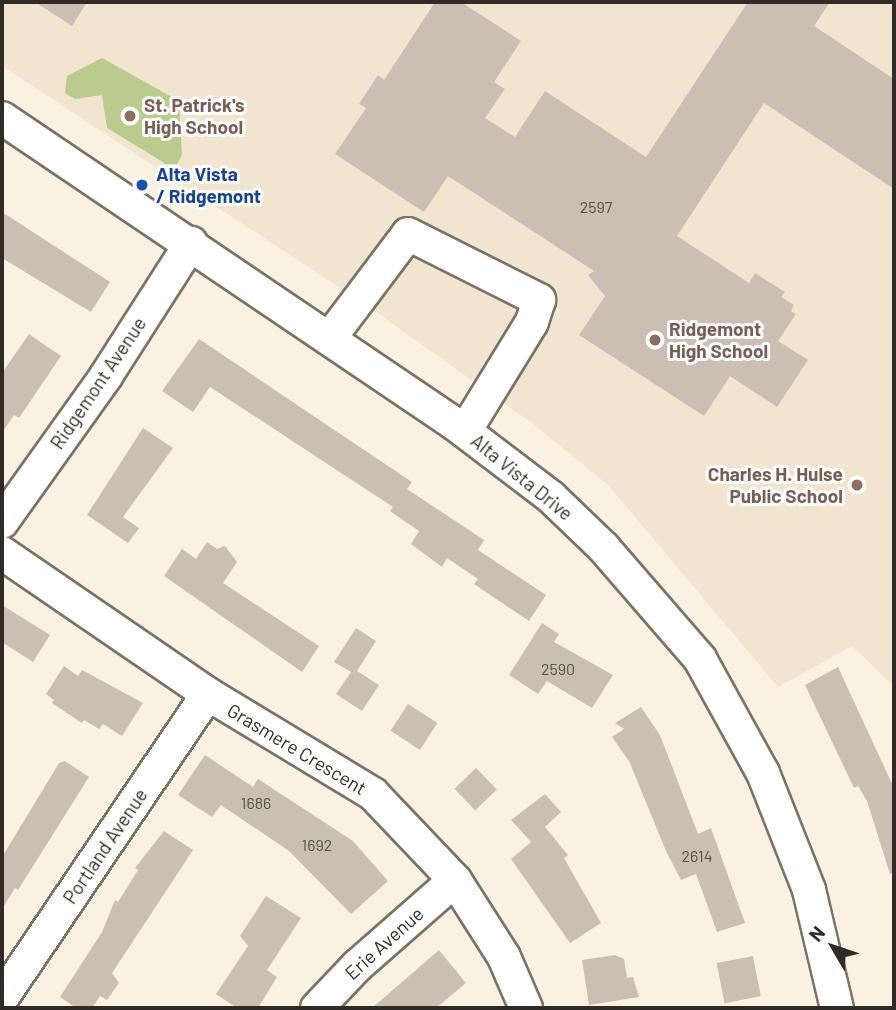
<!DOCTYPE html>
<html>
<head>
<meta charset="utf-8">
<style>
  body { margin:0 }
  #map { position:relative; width:896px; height:1010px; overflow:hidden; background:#faf1e3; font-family:Barlow,sans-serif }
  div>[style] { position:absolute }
  .built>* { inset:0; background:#f2e5d0 }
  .forest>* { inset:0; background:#b9cc8d }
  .building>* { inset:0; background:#cbbfb3; transform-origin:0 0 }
  .roads { filter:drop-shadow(2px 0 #7a7366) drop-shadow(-2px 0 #7a7366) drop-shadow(0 2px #7a7366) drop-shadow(0 -2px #7a7366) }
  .minor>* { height:32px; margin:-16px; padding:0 16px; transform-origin:16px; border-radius:16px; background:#fff }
  .dots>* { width:19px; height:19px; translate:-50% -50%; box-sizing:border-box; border:4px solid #fff; border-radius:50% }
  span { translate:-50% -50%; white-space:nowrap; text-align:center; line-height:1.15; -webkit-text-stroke:6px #fff; paint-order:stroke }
  .number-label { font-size:16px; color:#565149 }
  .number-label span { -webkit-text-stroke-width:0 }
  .education-label { font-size:19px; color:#785e54; font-weight:700 }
  .left { translate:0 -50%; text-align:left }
  .right { translate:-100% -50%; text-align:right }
  .transit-label { font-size:19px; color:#164399; font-weight:700 }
  .street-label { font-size:19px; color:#2f2c26 }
  .frame { position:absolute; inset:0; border:4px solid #2f2c26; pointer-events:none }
  .north { position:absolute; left:798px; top:912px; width:70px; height:70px; -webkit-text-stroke:5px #fff; paint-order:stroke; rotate:309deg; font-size:19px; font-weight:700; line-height:28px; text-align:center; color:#2f2c26 }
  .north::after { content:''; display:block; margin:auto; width:24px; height:32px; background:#2f2c26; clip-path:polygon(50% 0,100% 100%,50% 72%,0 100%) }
</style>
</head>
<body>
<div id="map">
  <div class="built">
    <div style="clip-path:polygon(2px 2px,894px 2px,894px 686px,852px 646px,778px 687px,608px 485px,536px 426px,369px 307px,2px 66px)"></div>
  </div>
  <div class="forest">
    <div style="clip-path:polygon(102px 58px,179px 101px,182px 155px,177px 164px,166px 164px,107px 128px,102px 95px,75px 99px,65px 93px,67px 76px)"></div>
  </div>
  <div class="building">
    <div style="clip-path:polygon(35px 2px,87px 2px,72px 26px)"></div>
    <div style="clip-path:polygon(435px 2px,461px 2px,521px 41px,494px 82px,505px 89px,485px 118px,515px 137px,545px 91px,646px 157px,748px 2px,830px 2px,814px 26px,894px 79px,894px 189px,764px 103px,677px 236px,749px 283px,755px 273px,785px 292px,781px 297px,794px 305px,791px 311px,796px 314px,778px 341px,808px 360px,777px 407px,730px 376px,704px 416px,579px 335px,605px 296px,588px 275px,594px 271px,448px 176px,424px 212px,335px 154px,366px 108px,359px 104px,378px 75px,384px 80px)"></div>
    <div style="clip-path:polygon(2px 212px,110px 282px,91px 312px,2px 258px)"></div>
    <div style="clip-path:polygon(29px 334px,61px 356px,19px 418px,14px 415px,2px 433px,2px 373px)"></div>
    <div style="clip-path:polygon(199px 339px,412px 482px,407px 489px,484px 540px,478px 550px,546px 595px,529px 621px,474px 584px,478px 579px,447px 558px,442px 567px,411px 544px,419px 531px,390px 511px,393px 507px,210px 387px,193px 412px,162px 391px)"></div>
    <div style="clip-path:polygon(143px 428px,173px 448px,123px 517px,139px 528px,128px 543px,87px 515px)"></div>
    <div style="clip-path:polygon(207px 542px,217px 549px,225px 546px,237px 562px,223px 583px,319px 646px,302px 672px,164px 576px,182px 549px,196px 559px)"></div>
    <div style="clip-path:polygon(2px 605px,50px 635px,33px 662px,2px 642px)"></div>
    <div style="clip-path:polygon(542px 623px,559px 634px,554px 642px,613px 675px,592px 708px,547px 681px,538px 694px,509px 675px)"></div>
    <div style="clip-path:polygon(356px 628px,376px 641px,357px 671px,379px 685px,362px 711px,336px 694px,351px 672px,334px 662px)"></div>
    <div style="clip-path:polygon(64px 666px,78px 676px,82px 670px,143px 703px,122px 736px,103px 724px,99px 729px,84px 720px,82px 723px,52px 703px,54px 700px,46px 694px)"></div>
    <div style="clip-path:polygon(838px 667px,894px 788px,894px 873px,890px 874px,867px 801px,858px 786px,854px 788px,805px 685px)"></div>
    <div style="left:408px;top:704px;width:35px;height:32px;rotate:33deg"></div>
    <div style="clip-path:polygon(641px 707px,660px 735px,698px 834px,711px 828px,745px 923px,717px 932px,696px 874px,681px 880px,666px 851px,629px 761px,612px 737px,624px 729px,615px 723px)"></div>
    <div style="clip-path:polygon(205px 755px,253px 787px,258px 779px,353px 841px,388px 881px,351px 914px,289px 851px,221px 805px,212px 817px,178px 795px)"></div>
    <div style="clip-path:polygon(65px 761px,89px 777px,18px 890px,15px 888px,2px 909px,2px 857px,59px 763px)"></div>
    <div style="left:476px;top:768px;width:30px;height:30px;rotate:46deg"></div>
    <div style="clip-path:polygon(545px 794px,561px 812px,545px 827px,568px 855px,564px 858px,601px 923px,570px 943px,511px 859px,531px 842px,511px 820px)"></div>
    <div style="clip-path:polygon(164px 831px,193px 850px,112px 973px,119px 983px,107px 1000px,100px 996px,92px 1008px,76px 1008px,60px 997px,102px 932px,115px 900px,118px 902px,138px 870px,135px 868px)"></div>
    <div style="clip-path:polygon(266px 896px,301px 918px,267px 970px,277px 977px,258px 1008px,237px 1008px,216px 994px,248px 946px,240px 936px)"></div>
    <div style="clip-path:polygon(439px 950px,466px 983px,436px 1008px,372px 1008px)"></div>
    <div style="clip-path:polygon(615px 955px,624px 959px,627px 978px,633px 977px,639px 997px,589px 1005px,582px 960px)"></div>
    <div style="left:753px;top:956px;width:41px;height:37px;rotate:79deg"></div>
  </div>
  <div class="roads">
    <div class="minor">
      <div style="left:2px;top:118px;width:547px;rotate:34.04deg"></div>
      <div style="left:455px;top:424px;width:121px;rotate:37.2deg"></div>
      <div style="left:551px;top:497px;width:74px;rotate:43.9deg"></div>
      <div style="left:604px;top:548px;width:147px;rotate:49.1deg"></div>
      <div style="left:700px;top:659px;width:130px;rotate:61.1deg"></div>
      <div style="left:763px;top:773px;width:126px;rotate:68.5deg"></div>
      <div style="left:809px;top:890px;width:121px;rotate:76.7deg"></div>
      <div style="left:329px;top:339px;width:131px;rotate:-53deg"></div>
      <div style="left:408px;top:234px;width:147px;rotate:26.7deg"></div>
      <div style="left:539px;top:300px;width:23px;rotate:108deg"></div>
      <div style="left:532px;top:322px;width:128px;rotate:121.6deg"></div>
      <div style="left:2px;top:522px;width:179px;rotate:-54.5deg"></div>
      <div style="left:106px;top:376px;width:158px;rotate:-57.4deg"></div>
      <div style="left:2px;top:553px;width:250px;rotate:34.4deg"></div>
      <div style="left:208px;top:694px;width:193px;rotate:31.2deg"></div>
      <div style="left:373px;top:794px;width:119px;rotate:46.4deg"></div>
      <div style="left:455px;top:880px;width:91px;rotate:57.5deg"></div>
      <div style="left:504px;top:957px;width:56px;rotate:66.7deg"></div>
      <div style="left:2px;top:998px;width:367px;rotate:-55.9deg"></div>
      <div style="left:317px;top:1008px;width:58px;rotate:-46.4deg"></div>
      <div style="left:357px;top:966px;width:130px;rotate:-41.3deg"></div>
    </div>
  </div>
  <div class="dots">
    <div style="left:130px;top:116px;background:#8d6e63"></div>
    <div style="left:142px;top:185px;background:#1a4fb4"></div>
    <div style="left:655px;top:340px;background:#8d6e63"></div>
    <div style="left:857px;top:485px;background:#8d6e63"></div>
  </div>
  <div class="number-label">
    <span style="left:596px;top:207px">2597</span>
    <span style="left:558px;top:669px">2590</span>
    <span style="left:256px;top:803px">1686</span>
    <span style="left:317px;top:845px">1692</span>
    <span style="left:697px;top:856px">2614</span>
  </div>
  <div class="education-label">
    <span class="left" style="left:144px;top:116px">St. Patrick's<br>High School</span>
    <span class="left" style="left:669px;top:340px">Ridgemont<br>High School</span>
    <span class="right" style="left:843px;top:485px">Charles H. Hulse<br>Public School</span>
  </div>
  <div class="transit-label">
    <span class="left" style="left:156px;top:185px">Alta Vista<br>/ Ridgemont</span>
  </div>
  <div class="street-label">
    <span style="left:98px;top:383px;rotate:-56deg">Ridgemont Avenue</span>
    <span style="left:522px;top:477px;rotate:39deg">Alta Vista Drive</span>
    <span style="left:297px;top:749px;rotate:31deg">Grasmere Crescent</span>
    <span style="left:105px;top:846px;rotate:-56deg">Portland Avenue</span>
    <span style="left:384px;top:943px;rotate:-42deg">Erie Avenue</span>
  </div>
  <div class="frame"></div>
  <div class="north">N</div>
</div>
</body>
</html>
